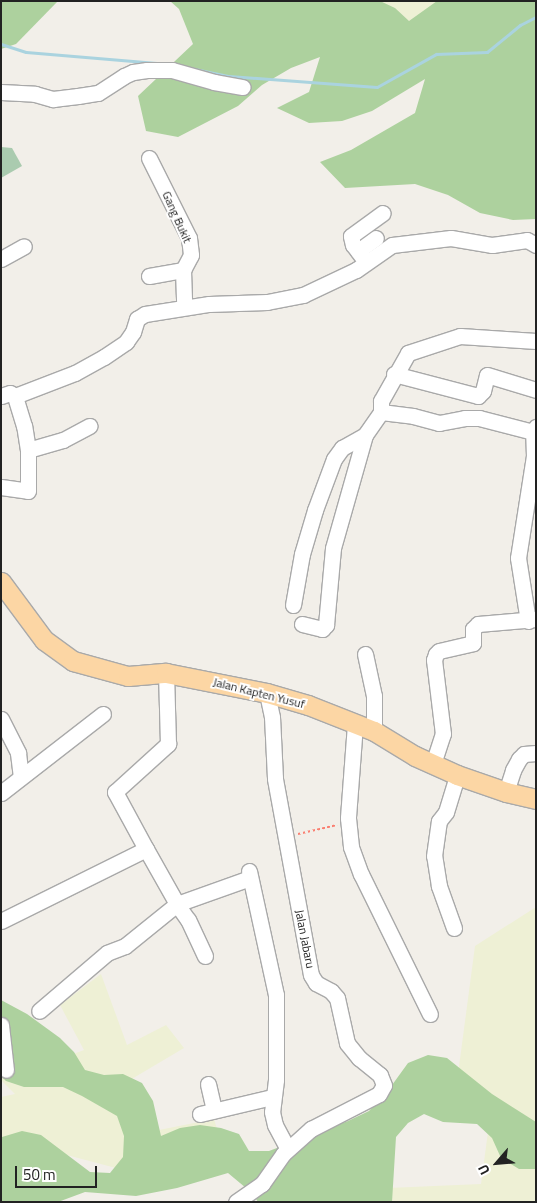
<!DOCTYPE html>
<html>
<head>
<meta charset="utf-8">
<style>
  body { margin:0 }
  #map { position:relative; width:537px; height:1203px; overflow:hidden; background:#f2efe9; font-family:"Titillium Web",sans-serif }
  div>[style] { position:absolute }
  .farmland>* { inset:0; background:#eef0d5 }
  .forest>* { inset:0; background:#add19e }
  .cemetery>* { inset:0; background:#aacbaf }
  .stream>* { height:3px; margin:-1.5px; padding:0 1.5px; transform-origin:1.5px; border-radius:1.5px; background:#aad3df }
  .path>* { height:2px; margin-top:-1px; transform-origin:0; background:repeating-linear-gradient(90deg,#fa8072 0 2.5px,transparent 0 5px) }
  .roads { filter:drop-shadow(1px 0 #a9a9a9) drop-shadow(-1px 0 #a9a9a9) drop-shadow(0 1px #a9a9a9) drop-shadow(0 -1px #a9a9a9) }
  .minor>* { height:15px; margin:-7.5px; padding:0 7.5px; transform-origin:7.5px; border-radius:7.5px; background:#fff }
  .major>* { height:19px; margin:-9.5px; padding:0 9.5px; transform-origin:9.5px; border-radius:9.5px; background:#fcd6a4 }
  span { translate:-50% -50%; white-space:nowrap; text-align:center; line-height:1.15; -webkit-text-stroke:4px #fff; paint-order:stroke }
  .street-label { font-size:12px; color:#222 }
  .frame { position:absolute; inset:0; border:2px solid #222; pointer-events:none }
  .north { position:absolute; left:472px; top:1138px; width:50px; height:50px; -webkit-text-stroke:4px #fff; paint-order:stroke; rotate:243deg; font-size:14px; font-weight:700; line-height:20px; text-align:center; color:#222 }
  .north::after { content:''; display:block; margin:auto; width:18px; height:22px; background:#222; clip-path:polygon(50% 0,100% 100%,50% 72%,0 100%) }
  .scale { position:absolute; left:15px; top:1166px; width:82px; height:22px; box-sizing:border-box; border:2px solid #222; border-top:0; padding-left:6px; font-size:15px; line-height:18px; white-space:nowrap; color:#222; -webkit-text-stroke:4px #fff; paint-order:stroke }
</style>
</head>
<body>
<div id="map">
  <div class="farmland">
    <div style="clip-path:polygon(365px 1px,466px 1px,396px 34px)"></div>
    <div style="clip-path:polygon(536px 907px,536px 1202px,378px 1202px,388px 1188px,481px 1184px,492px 1102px,458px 1074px,475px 946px)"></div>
    <div style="clip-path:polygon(101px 974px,127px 1045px,166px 1025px,184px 1048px,130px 1080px,144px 1133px,214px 1119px,227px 1162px,165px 1181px,29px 1145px,1px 1163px,1px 1097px,15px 1094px,1px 1080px,1px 1039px,36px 1068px,84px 1050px,60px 1005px)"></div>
  </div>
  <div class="forest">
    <div style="clip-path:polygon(1px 1px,58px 1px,16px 44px,1px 49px)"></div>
    <div style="clip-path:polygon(170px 1px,380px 1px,395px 8px,409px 21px,437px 1px,536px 1px,536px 219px,513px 220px,480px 213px,448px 195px,415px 184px,345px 188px,320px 162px,351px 150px,415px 113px,425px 79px,372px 111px,342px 121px,309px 123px,277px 108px,309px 92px,320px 57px,291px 68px,262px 85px,238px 106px,178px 137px,146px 131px,138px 96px,193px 44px,179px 9px)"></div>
    <div style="clip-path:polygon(1px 1000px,27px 1014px,60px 1038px,74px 1052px,85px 1070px,104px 1075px,123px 1074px,142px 1083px,153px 1101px,161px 1136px,180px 1128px,200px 1125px,221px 1128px,239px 1134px,249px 1151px,269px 1151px,348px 1121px,369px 1111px,387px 1092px,408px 1063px,428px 1055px,447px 1058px,492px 1094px,536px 1122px,536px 1169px,519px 1169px,501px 1158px,492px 1138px,477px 1124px,443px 1122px,424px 1114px,408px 1123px,396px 1137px,392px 1202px,258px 1202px,252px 1193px,228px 1173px,177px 1188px,136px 1196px,85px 1192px,58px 1202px,1px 1202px,2px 1137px,22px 1131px,41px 1135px,90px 1172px,110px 1173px,123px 1157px,124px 1136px,117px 1116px,82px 1096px,63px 1087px,24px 1087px,6px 1081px,1px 1076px)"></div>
  </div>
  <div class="cemetery">
    <div style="clip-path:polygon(1px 147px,12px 148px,22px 166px,1px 178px)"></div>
  </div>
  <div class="stream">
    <div style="left:1px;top:44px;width:26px;rotate:18deg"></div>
    <div style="left:26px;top:52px;width:131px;rotate:4.8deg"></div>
    <div style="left:190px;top:68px;width:40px;rotate:12deg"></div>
    <div style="left:229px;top:76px;width:148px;rotate:4.3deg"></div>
    <div style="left:377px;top:87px;width:68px;rotate:-29.2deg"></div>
    <div style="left:436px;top:54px;width:51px;rotate:-2.2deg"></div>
    <div style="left:487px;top:52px;width:43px;rotate:-39.3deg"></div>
    <div style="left:520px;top:25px;width:18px;rotate:-27deg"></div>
  </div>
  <div class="path">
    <div style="left:298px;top:834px;width:40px;rotate:-13deg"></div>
  </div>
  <div class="roads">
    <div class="minor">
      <div style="left:1px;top:92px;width:34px;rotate:3deg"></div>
      <div style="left:35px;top:94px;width:19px;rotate:16deg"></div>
      <div style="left:53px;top:99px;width:25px;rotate:-7deg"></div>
      <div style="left:78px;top:96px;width:20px;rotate:-9deg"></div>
      <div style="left:98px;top:93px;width:31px;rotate:-33deg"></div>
      <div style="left:124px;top:76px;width:10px;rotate:-24deg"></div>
      <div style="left:133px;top:72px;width:14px;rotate:-8deg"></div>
      <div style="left:147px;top:70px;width:25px"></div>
      <div style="left:172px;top:70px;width:44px;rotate:15.9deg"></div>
      <div style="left:214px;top:82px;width:29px;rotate:10deg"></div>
      <div style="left:149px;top:158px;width:89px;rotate:63.4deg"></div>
      <div style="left:189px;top:238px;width:17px;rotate:83deg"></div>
      <div style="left:191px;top:255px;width:17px;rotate:118deg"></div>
      <div style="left:183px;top:270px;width:37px;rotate:88deg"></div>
      <div style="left:358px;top:251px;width:22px;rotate:-36deg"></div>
      <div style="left:1px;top:259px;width:26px;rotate:-29deg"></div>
      <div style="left:366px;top:262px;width:21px;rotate:-127deg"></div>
      <div style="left:353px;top:245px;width:9px;rotate:-103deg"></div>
      <div style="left:351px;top:236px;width:39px;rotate:-36deg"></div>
      <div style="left:149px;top:276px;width:35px;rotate:-10deg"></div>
      <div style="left:394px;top:374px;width:87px;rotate:14.7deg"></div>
      <div style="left:478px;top:396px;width:7px;rotate:-45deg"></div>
      <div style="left:483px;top:391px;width:16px;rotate:-76deg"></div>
      <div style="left:487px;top:375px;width:51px;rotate:17deg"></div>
      <div style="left:1px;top:396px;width:9px;rotate:-18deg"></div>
      <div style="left:10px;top:393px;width:6px;rotate:31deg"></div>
      <div style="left:15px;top:396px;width:64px;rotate:-21deg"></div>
      <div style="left:75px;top:373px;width:33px;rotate:-29deg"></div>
      <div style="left:104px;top:357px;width:27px;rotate:-34deg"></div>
      <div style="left:126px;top:342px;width:12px;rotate:-55deg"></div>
      <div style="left:133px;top:332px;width:14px;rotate:-73deg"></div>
      <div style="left:137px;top:319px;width:9px;rotate:-32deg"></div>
      <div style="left:145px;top:314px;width:65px;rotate:-8.9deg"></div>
      <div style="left:209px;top:304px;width:58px;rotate:-2deg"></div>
      <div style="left:267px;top:302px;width:37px;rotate:-11deg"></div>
      <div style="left:303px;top:295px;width:59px;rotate:-25.3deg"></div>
      <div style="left:356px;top:270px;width:44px;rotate:-34.8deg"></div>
      <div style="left:392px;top:245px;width:59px;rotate:-6.8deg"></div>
      <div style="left:451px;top:238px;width:42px;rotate:9.7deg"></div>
      <div style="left:492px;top:245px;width:35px;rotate:-8deg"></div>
      <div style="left:527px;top:240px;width:10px;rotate:29deg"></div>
      <div style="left:381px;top:412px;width:32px;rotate:7deg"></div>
      <div style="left:413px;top:416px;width:27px;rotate:15deg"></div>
      <div style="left:439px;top:423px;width:26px;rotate:-11deg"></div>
      <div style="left:465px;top:418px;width:14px"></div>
      <div style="left:479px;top:418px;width:56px;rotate:14.5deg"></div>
      <div style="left:28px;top:450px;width:36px;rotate:-16deg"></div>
      <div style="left:63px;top:440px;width:30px;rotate:-28deg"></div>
      <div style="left:1px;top:487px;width:27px;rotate:8deg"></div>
      <div style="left:28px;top:491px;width:41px;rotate:-90deg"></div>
      <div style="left:28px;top:450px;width:24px;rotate:-99deg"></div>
      <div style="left:24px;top:426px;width:31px;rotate:-107deg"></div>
      <div style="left:293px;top:605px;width:52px;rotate:-80deg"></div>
      <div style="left:302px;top:554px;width:46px;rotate:-73.5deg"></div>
      <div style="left:315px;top:510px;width:54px;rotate:-69.6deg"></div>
      <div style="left:334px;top:459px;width:14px;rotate:-54deg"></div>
      <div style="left:342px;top:448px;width:26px;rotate:-29deg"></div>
      <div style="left:528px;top:621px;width:64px;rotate:-99deg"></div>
      <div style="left:518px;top:558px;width:103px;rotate:-81.1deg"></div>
      <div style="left:534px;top:456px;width:24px;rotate:-92deg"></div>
      <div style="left:533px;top:432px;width:6px;rotate:-59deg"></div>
      <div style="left:302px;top:624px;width:21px;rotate:14deg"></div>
      <div style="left:322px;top:629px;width:6px;rotate:-45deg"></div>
      <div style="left:326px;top:625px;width:77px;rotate:-84.8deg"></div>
      <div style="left:333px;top:548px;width:117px;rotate:-74.2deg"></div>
      <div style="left:365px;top:435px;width:28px;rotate:-55deg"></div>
      <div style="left:381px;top:412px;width:11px;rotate:-90deg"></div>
      <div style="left:381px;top:401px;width:55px;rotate:-60.6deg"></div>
      <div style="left:408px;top:353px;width:55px;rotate:-18.1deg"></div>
      <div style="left:460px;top:336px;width:76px;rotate:3.8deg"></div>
      <div style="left:365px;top:654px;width:43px;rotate:77.9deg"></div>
      <div style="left:374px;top:696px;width:35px;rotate:90deg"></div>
      <div style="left:1px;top:719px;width:38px;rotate:63deg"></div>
      <div style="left:18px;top:753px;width:24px;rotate:83deg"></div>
      <div style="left:355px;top:724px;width:94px;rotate:94.3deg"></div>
      <div style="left:348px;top:818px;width:29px;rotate:84deg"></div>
      <div style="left:351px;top:847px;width:29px;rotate:70deg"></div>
      <div style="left:361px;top:874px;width:156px;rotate:63.8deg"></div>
      <div style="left:433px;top:764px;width:32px;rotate:-72deg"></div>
      <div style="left:443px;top:734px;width:75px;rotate:-96.9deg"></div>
      <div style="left:434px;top:660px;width:6px;rotate:-72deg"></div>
      <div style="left:436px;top:654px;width:4px;rotate:-45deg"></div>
      <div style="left:439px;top:651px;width:35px;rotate:-13deg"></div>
      <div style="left:473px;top:643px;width:14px;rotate:-90deg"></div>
      <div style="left:473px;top:629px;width:7px;rotate:-45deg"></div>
      <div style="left:478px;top:624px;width:58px;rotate:-4.9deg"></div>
      <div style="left:506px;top:792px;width:23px;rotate:-72deg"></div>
      <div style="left:513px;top:770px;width:13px;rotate:-61deg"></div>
      <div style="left:519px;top:759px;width:7px;rotate:-45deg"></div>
      <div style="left:524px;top:754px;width:12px;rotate:-5deg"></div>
      <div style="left:1px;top:793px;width:129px;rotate:-37.8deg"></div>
      <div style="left:146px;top:849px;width:65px;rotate:-118.5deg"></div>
      <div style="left:115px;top:792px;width:72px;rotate:-42.2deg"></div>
      <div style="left:168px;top:744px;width:71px;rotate:-91.6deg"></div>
      <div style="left:249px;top:871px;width:127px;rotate:77.7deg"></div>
      <div style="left:276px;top:995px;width:85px;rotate:90deg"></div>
      <div style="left:276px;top:1080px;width:32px;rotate:97deg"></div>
      <div style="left:272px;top:1112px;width:13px;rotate:77deg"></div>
      <div style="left:275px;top:1125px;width:27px;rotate:62deg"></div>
      <div style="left:1px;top:921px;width:162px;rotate:-26.4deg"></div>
      <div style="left:146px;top:849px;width:63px;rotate:60.6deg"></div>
      <div style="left:177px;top:904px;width:67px;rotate:141.1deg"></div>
      <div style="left:125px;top:946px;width:19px;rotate:159deg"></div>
      <div style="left:107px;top:953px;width:89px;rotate:139.5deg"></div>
      <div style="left:454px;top:928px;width:45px;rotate:-109.7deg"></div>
      <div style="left:439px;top:886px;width:30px;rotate:-99deg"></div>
      <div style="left:434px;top:856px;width:35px;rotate:-82deg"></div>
      <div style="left:439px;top:821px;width:11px;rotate:-52deg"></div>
      <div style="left:446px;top:812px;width:39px;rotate:-73deg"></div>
      <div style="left:205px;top:956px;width:40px;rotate:-115deg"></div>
      <div style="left:188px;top:920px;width:19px;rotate:-125deg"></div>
      <div style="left:177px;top:904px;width:77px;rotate:-19.6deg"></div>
      <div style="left:1px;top:1025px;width:45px;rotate:83.7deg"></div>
      <div style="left:208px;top:1084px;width:27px;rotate:77deg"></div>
      <div style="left:200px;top:1114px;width:74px;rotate:-13.3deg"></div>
      <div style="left:236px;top:1202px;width:32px;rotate:-35deg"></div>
      <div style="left:262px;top:1184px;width:37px;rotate:-55deg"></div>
      <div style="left:283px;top:1154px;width:38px;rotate:-42deg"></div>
      <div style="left:311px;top:1129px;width:76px;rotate:-27.2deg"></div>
      <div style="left:379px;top:1094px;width:10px;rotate:-61deg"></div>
      <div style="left:384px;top:1085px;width:11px;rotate:-112deg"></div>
      <div style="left:380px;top:1075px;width:27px;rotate:-141deg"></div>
      <div style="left:359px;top:1058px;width:19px;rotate:-129deg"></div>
      <div style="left:347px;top:1043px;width:46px;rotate:-102.5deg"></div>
      <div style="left:337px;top:998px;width:9px;rotate:-131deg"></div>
      <div style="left:331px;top:991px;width:17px;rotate:-152deg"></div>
      <div style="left:316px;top:983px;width:9px;rotate:-122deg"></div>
      <div style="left:311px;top:975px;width:200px;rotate:-100.4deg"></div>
      <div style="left:275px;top:778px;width:61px;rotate:-92.8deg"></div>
      <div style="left:272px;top:717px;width:25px;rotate:-102deg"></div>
    </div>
    <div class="major">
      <div style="left:1px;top:582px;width:72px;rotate:53.4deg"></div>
      <div style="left:44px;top:640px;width:36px;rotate:36deg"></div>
      <div style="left:73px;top:661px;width:57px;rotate:15.3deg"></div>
      <div style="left:128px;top:676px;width:38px;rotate:-5deg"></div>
      <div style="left:166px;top:673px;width:103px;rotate:11.2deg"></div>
      <div style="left:267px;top:693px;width:43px;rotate:16.3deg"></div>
      <div style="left:308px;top:705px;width:71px;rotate:21.5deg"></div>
      <div style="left:374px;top:731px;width:48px;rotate:31.4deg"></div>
      <div style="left:415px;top:756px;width:46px;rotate:24.3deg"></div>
      <div style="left:457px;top:775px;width:52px;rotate:19.1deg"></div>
      <div style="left:506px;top:792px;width:31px;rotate:13deg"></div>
    </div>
  </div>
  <div class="street-label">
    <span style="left:177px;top:217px;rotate:66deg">Gang Bukit</span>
    <span style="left:259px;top:693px;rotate:14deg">Jalan Kapten Yusuf</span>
    <span style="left:305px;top:939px;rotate:79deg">Jalan Jabaru</span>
  </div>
  <div class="frame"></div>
  <div class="north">U</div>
  <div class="scale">50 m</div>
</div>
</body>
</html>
